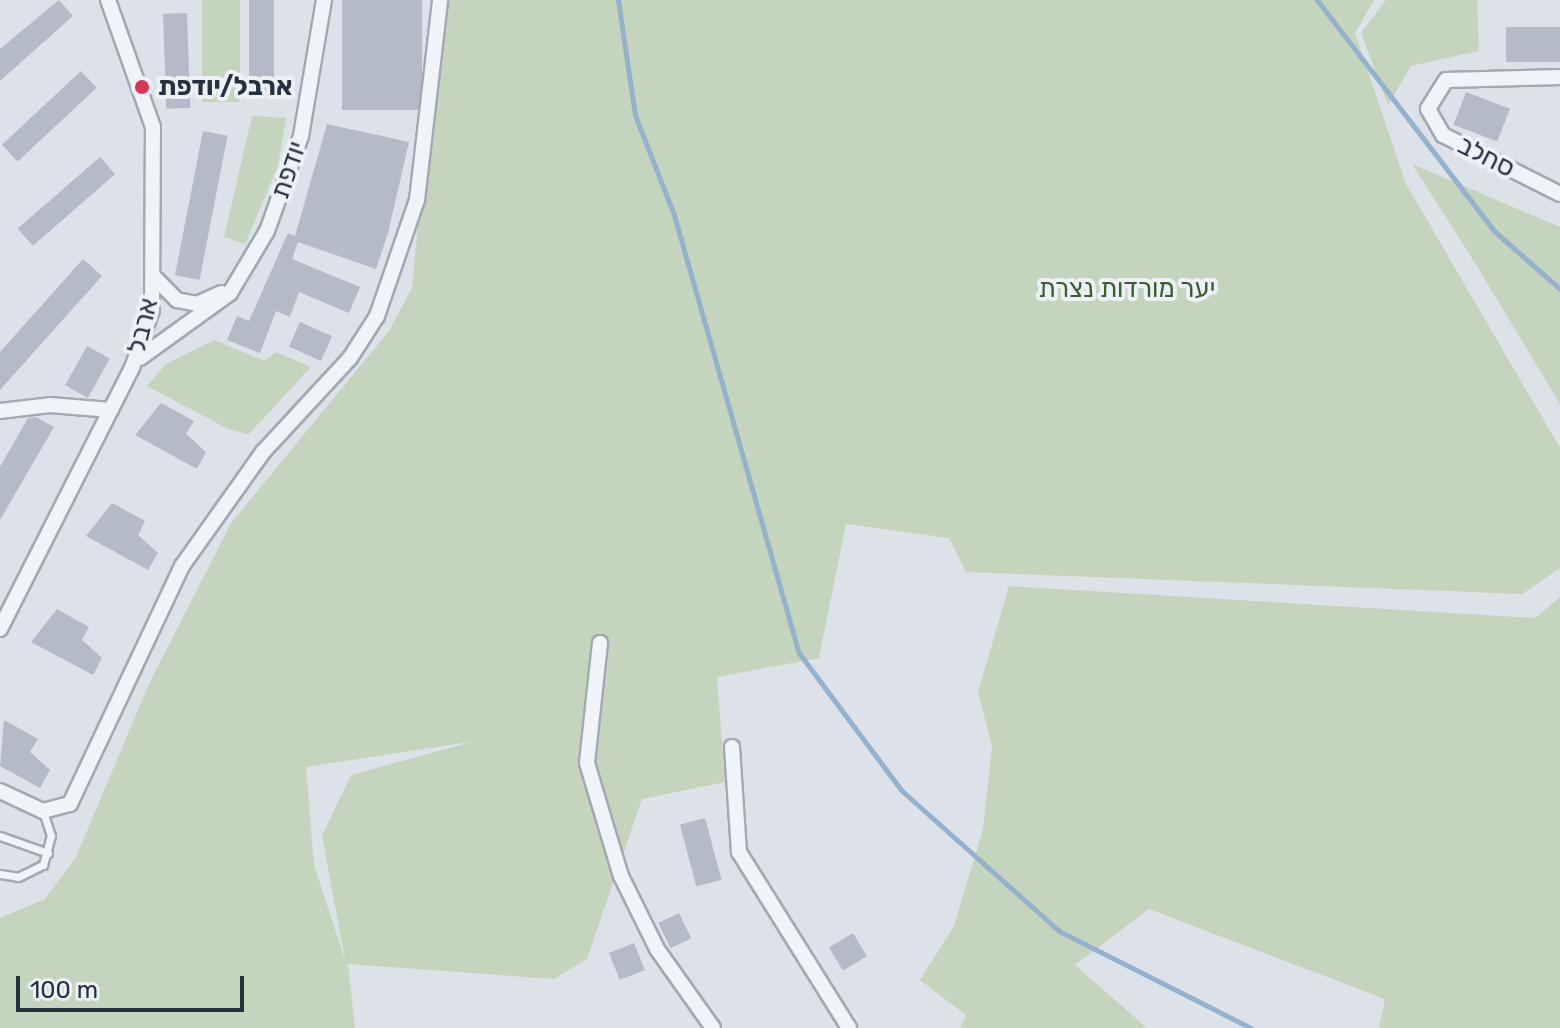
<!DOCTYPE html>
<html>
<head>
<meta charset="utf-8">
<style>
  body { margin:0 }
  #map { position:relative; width:1560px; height:1028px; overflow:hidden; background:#dde2e9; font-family:Rubik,Heebo,sans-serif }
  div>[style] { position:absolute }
  .green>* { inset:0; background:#c4d4bd; transform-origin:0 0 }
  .stream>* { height:5px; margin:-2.5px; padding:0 2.5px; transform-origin:2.5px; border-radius:2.5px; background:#94b2cd }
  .building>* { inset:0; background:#b4bbc6; transform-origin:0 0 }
  .roads { filter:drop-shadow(2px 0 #a2a9b3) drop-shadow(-2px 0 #a2a9b3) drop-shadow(0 2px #a2a9b3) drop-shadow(0 -2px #a2a9b3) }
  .lane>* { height:7px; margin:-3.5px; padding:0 3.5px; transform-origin:3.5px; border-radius:3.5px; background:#f0f3f7 }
  .street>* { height:14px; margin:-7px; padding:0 7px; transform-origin:7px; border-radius:7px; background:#f0f3f7 }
  .dots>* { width:22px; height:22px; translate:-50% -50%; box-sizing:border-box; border:4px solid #edf1f6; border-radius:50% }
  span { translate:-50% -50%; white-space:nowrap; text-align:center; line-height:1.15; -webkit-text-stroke:8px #edf1f6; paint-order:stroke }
  .poi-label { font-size:26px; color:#253041; font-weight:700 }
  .left { translate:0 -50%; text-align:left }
  .street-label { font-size:26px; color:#253041 }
  .park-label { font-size:26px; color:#3b5e31 }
  .scale { position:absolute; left:16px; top:976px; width:228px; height:36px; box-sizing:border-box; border:4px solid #253041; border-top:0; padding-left:10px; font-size:24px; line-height:28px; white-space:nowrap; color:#253041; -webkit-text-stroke:6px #edf1f6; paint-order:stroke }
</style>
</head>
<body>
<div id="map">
  <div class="green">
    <div style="left:202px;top:0;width:38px;height:102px"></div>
    <div style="clip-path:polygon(evenodd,447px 0,1374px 0,1355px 33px,1406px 184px,1560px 448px,1560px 568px,1522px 594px,966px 572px,949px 538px,846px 524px,819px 658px,717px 677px,725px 782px,642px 799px,587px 959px,554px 979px,348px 964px,355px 1028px,0 1028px,0 918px,45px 899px,76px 857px,149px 684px,231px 523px,389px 331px,412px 288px,434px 48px,447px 0,475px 741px,351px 775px,322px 836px,345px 960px,314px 865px,306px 767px,475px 741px)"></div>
    <div style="clip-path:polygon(1386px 0,1477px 0,1479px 51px,1411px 66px,1388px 105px,1361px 33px)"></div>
    <div style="clip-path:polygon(252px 116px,286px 118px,278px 166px,245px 244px,224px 237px)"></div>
    <div style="clip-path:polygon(1412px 164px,1560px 227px,1560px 404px,1475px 263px)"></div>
    <div style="clip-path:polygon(214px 340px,265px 361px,276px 352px,311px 367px,249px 434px,228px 429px,147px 386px,166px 364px)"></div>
    <div style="clip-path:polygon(1009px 586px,1535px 618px,1560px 597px,1560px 1028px,1379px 1028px,1385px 999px,1149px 909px,1075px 965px,1147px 1028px,960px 1028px,966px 1015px,920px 980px,954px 926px,983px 829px,992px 746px,978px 692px)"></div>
  </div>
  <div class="stream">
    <div style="left:618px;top:0;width:116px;rotate:81.6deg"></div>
    <div style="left:635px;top:115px;width:107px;rotate:68.7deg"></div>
    <div style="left:674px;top:215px;width:455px;rotate:74.1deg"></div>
    <div style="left:799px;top:653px;width:171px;rotate:53.3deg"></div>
    <div style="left:901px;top:790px;width:212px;rotate:41.7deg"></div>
    <div style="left:1059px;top:931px;width:215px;rotate:26.8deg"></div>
    <div style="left:1317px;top:0;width:291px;rotate:52.5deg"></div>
    <div style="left:1494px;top:231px;width:88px;rotate:41.3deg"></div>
  </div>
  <div class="building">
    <div style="clip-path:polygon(59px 0,73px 16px,0 81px,0 49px)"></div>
    <div style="left:249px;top:0;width:25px;height:96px"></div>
    <div style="left:342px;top:0;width:80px;height:110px"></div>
    <div style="left:187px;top:13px;width:95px;height:24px;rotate:88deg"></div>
    <div style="left:1560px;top:27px;width:35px;height:54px;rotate:90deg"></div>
    <div style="left:81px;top:71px;width:23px;height:108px;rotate:47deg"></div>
    <div style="left:1466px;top:92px;width:47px;height:35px;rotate:21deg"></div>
    <div style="clip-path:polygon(327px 124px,409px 142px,388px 233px,376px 269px,298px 242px,292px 259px,360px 287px,349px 313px,299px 292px,290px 317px,276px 311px,260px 353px,227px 340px,237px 316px,249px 321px,288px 233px,295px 236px)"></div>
    <div style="left:203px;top:131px;width:25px;height:147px;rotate:11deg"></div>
    <div style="left:100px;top:157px;width:23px;height:109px;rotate:49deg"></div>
    <div style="clip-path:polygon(83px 259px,102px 276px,0 390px,0 352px)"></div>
    <div style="left:300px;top:322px;width:35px;height:27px;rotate:24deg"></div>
    <div style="left:87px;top:346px;width:26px;height:45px;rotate:29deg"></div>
    <div style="clip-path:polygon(161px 403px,194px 421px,186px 434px,206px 452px,197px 469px,135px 435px)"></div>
    <div style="clip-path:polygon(36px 417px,54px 427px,0 520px,0 467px,28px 418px)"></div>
    <div style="clip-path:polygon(112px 503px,145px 521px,138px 535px,158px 553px,148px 570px,86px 536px)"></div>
    <div style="clip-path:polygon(57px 609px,89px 627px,82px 640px,102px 658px,93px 675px,31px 642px)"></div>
    <div style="clip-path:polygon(4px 720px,38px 739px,30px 752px,50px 770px,40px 788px,0 766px)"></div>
    <div style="left:705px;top:818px;width:64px;height:26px;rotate:75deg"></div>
    <div style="left:679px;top:913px;width:28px;height:23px;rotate:64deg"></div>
    <div style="left:853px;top:933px;width:27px;height:28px;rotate:59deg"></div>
    <div style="left:634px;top:943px;width:29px;height:27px;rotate:68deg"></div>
  </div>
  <div class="roads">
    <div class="lane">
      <div style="left:0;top:836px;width:51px;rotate:19.5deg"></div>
      <div style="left:0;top:874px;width:18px;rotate:9deg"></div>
      <div style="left:18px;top:877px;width:28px;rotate:-26deg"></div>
      <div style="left:43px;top:865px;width:30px;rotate:-75deg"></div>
      <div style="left:51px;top:836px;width:26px;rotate:-108deg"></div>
    </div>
    <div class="street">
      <div style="left:1560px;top:77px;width:114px;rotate:178.5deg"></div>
      <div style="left:1446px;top:80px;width:34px;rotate:122deg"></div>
      <div style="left:1428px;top:109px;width:30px;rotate:60deg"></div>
      <div style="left:1443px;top:135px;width:131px;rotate:26.8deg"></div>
      <div style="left:154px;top:277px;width:33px;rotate:45deg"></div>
      <div style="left:177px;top:300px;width:20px;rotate:11deg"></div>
      <div style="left:197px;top:304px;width:27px;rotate:-24deg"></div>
      <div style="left:140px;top:358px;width:111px;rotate:-35.8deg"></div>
      <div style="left:230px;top:293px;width:72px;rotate:-59.2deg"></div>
      <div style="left:267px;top:231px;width:101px;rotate:-70.3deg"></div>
      <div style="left:301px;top:136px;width:138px;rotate:-80.4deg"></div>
      <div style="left:0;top:411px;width:50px;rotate:-6.8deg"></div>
      <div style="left:50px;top:405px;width:61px;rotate:4.7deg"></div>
      <div style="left:0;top:629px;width:292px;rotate:-63.2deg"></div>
      <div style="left:132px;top:368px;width:61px;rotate:-71deg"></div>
      <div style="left:152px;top:310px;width:183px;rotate:-89.7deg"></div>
      <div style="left:153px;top:127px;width:135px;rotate:-109.5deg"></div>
      <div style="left:600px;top:643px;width:121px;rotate:96.2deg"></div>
      <div style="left:587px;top:763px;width:118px;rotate:73.3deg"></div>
      <div style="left:621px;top:876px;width:81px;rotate:63.7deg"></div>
      <div style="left:657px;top:949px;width:97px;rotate:54.7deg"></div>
      <div style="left:732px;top:747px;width:105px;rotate:86.2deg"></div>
      <div style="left:739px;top:852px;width:208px;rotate:58deg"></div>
      <div style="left:0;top:791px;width:47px;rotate:24.9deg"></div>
      <div style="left:43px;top:811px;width:28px;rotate:-15deg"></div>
      <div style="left:70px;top:804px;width:263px;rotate:-64.8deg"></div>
      <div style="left:182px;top:566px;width:140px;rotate:-54.6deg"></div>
      <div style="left:263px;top:452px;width:128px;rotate:-47.2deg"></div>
      <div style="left:350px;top:358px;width:50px;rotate:-57.3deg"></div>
      <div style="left:377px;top:316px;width:123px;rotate:-71deg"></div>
      <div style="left:417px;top:200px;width:201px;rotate:-83.4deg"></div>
    </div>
  </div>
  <div class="dots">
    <div style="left:142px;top:87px;background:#dc3455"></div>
  </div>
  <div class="poi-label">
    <span class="left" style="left:158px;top:87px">ארבל/יודפת</span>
  </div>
  <div class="street-label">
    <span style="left:1486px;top:157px;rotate:27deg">סחלב</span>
    <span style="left:289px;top:170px;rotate:-71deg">יודפת</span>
    <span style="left:143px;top:326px;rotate:-76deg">ארבל</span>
  </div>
  <div class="park-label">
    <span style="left:1127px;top:289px">יער מורדות נצרת</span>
  </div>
  <div class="scale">100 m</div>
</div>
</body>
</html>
